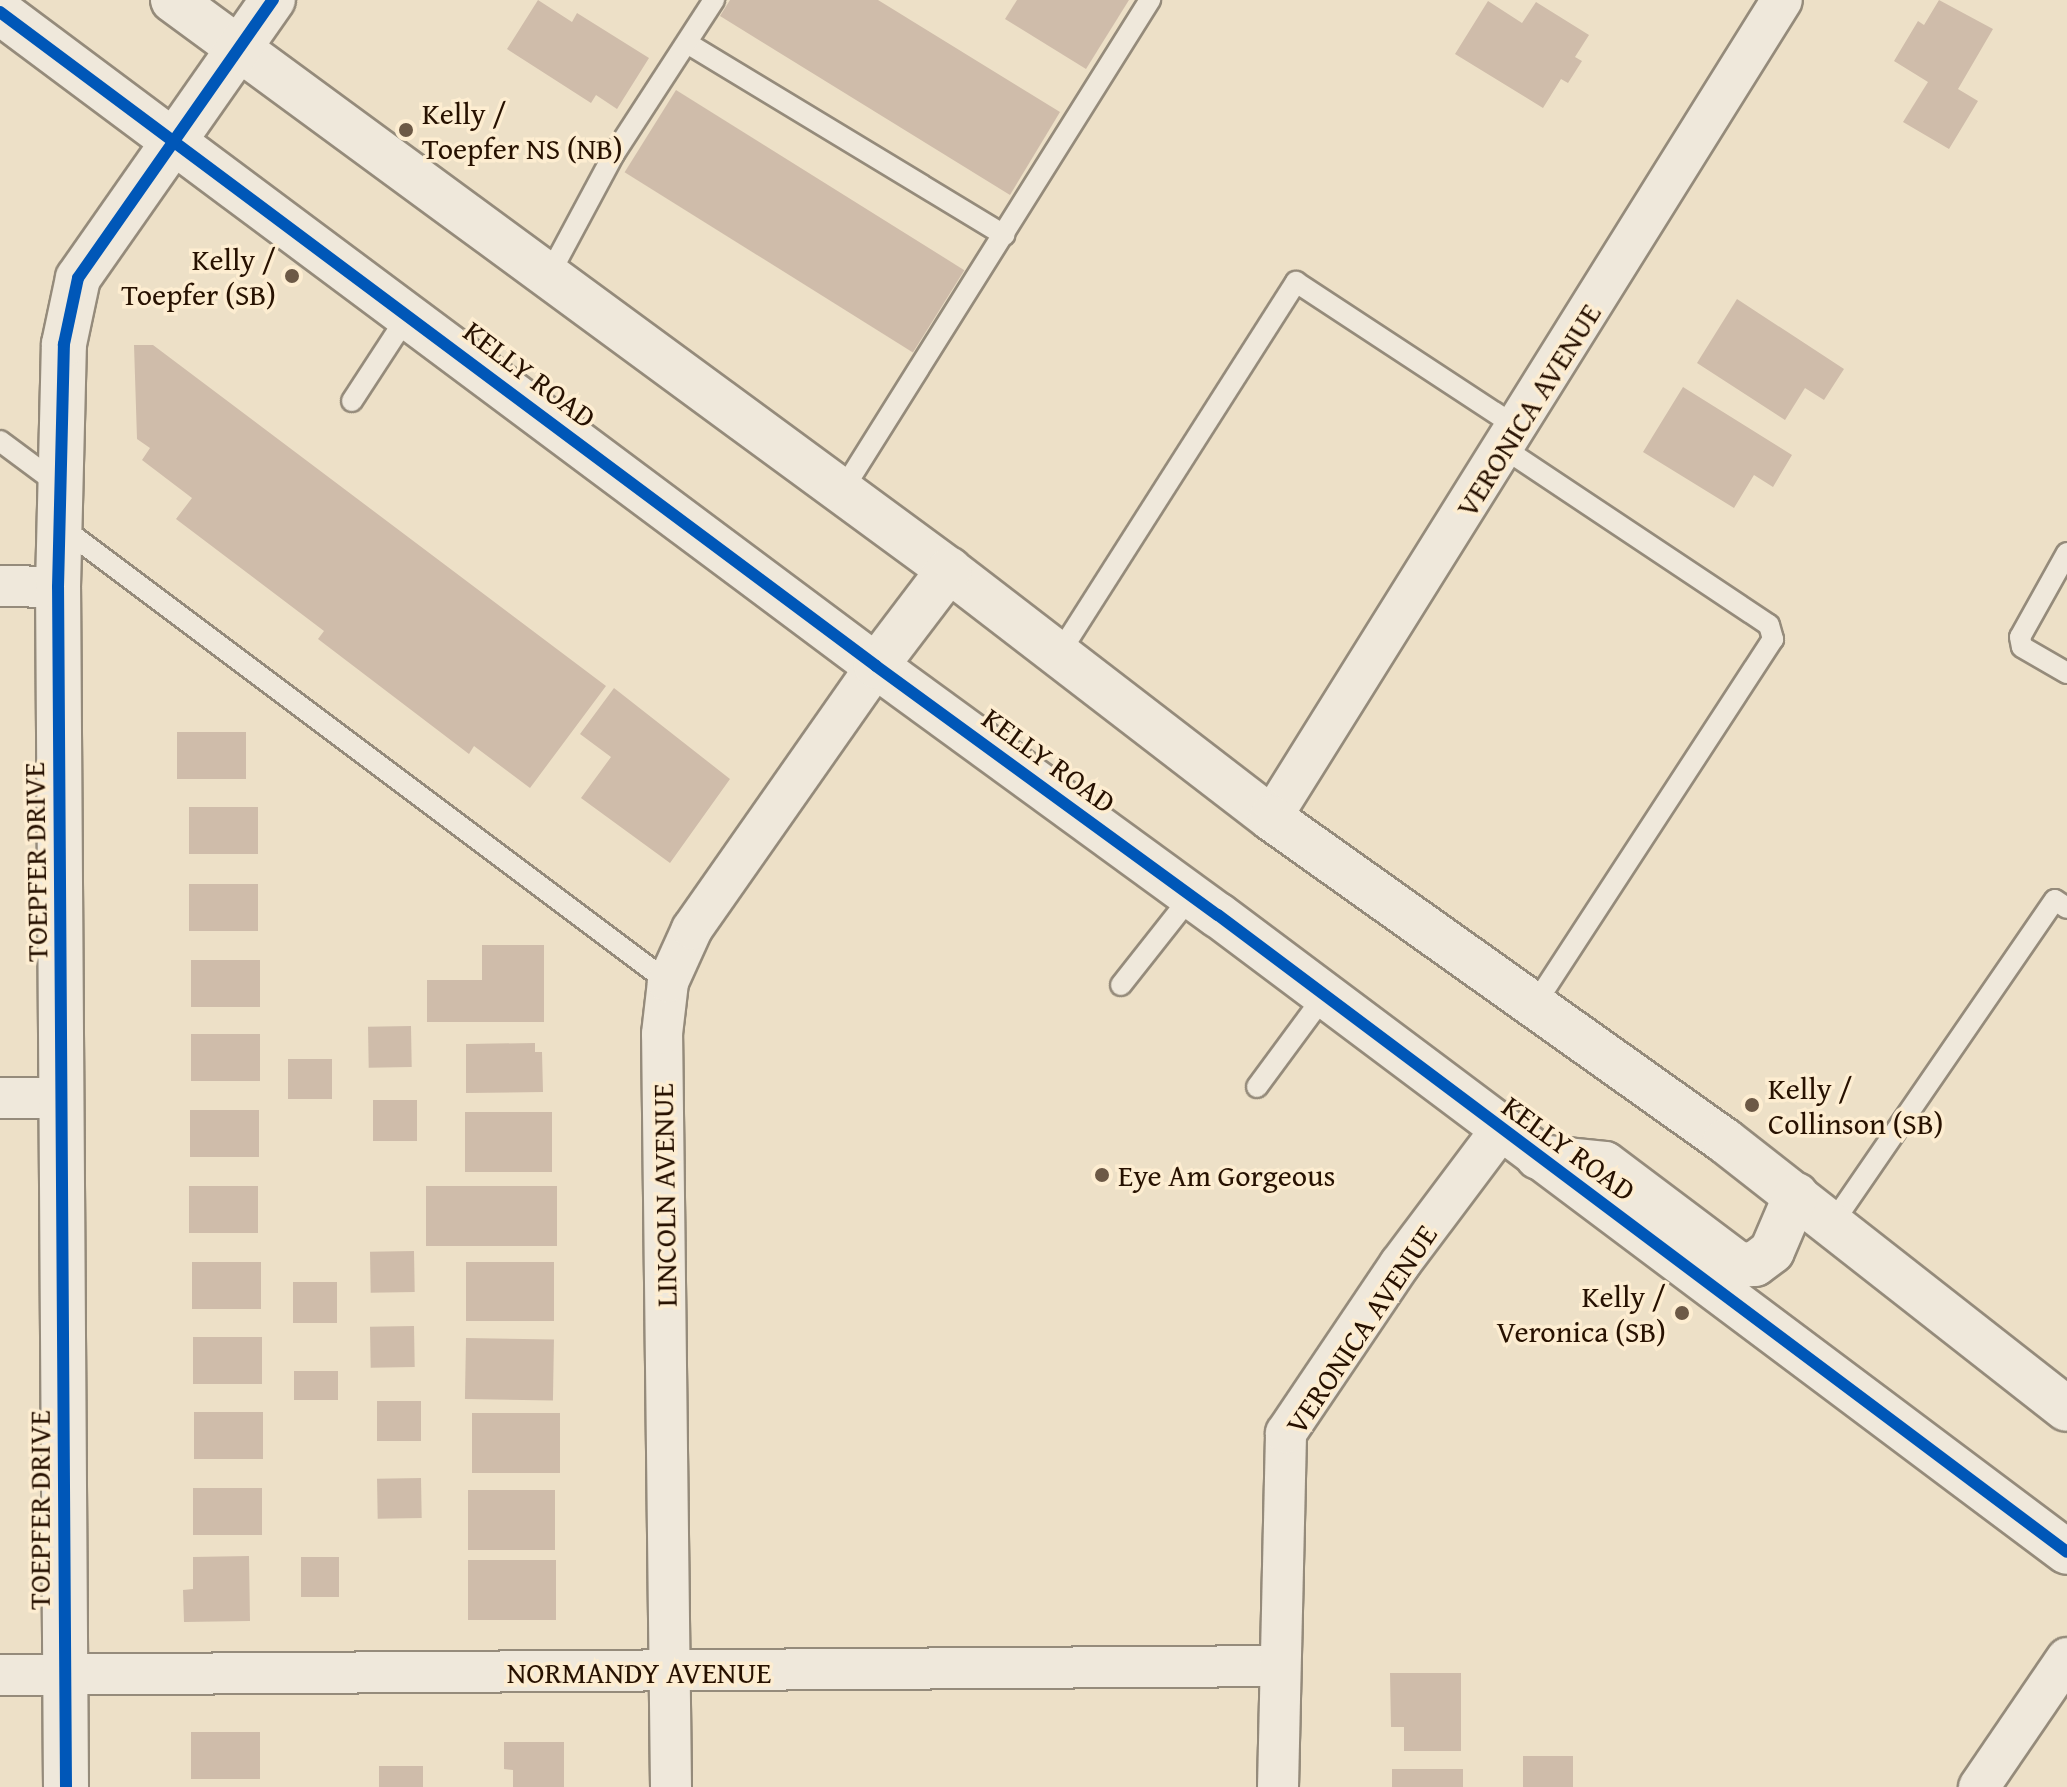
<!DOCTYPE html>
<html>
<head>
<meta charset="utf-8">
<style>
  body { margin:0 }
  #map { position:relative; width:2067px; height:1787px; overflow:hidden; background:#ede0c7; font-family:"Gentium Book Plus",serif }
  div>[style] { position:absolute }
  .building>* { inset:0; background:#cfbcaa; transform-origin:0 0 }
  .roads { filter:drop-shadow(2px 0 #958b7b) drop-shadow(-2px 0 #958b7b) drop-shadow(0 2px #958b7b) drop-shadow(0 -2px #958b7b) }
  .service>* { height:20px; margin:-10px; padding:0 10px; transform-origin:10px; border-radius:10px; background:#efe8db }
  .minor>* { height:40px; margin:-20px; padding:0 20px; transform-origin:20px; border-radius:20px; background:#efe8db }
  .tertiary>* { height:44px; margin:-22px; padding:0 22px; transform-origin:22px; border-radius:22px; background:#efe8db }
  .cycleway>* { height:12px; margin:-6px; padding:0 6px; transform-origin:6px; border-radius:6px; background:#0057b8 }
  .dots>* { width:22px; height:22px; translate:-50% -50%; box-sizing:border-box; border:4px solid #fdedd1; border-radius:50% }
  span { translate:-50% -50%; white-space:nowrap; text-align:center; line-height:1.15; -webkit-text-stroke:7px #fdedd1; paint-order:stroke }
  .poi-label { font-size:30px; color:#271100 }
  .left { translate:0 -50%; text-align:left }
  .right { translate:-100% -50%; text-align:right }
  .street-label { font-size:30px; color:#271100 }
</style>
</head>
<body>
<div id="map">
  <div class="building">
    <div style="clip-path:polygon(538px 0,572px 22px,577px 13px,649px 58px,617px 109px,596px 95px,591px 103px,507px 49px)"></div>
    <div style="clip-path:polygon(730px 0,878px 0,1060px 112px,1010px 195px,720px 16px)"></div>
    <div style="clip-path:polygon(1017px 0,1129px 0,1086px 69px,1005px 19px)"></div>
    <div style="clip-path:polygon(1939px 0,1993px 29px,1958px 89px,1978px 101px,1949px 149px,1903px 122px,1928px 82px,1894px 61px,1918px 21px,1924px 25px)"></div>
    <div style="clip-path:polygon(1488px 1px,1522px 23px,1536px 2px,1589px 35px,1575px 57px,1582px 61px,1568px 83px,1561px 79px,1543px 108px,1455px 54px)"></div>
    <div style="left:676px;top:90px;width:340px;height:97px;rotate:32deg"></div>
    <div style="clip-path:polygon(1737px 299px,1844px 369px,1824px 400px,1805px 388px,1785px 420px,1697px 363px)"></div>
    <div style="clip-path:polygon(134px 345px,153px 345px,606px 686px,530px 788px,474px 746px,469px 754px,318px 639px,324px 631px,176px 519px,192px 498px,142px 460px,150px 448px,137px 439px)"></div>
    <div style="clip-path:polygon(1683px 387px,1792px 455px,1773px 487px,1754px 475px,1734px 508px,1643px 452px)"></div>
    <div style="clip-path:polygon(614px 688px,730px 779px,670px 863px,581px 798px,611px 757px,580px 734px)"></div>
    <div style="left:177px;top:732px;width:69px;height:47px"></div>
    <div style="left:189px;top:807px;width:69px;height:47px"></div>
    <div style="left:258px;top:884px;width:47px;height:69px;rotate:90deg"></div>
    <div style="clip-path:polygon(482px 945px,544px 945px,544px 1022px,427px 1022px,427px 980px,482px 980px)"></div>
    <div style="left:260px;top:960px;width:47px;height:69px;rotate:90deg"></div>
    <div style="left:411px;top:1026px;width:41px;height:43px;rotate:89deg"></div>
    <div style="left:191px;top:1034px;width:69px;height:47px"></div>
    <div style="clip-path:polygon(535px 1043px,535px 1052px,542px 1052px,543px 1092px,466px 1093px,466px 1044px)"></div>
    <div style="left:288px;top:1059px;width:44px;height:40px"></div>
    <div style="left:417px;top:1100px;width:41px;height:44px;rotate:90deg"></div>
    <div style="left:190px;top:1110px;width:69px;height:47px"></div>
    <div style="left:465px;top:1112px;width:87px;height:60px"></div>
    <div style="left:189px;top:1186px;width:69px;height:47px"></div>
    <div style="left:426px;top:1186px;width:131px;height:60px"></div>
    <div style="left:414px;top:1251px;width:41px;height:44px;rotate:89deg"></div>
    <div style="left:261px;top:1262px;width:47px;height:69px;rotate:90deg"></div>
    <div style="left:466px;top:1262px;width:88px;height:59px"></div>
    <div style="left:337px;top:1282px;width:41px;height:44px;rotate:90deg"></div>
    <div style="left:414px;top:1326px;width:41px;height:44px;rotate:89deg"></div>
    <div style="left:193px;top:1337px;width:69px;height:47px"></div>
    <div style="left:466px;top:1338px;width:88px;height:61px;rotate:1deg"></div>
    <div style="left:294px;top:1371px;width:44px;height:29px"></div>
    <div style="left:421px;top:1401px;width:40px;height:44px;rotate:90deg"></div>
    <div style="left:263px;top:1412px;width:47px;height:69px;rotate:90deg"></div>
    <div style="left:472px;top:1413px;width:88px;height:60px"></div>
    <div style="left:421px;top:1478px;width:40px;height:44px;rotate:89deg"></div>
    <div style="left:193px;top:1488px;width:69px;height:47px"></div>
    <div style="left:468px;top:1490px;width:87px;height:60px"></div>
    <div style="clip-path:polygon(249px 1556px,250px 1621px,184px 1622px,183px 1590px,193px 1589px,193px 1557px)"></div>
    <div style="left:301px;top:1557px;width:38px;height:40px"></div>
    <div style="left:468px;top:1560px;width:88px;height:60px"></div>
    <div style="clip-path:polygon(1390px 1673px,1461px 1673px,1461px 1751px,1404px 1751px,1404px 1727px,1391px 1727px)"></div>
    <div style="left:260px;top:1732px;width:47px;height:69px;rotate:90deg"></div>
    <div style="clip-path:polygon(504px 1742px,564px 1742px,564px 1787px,513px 1787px,513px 1770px,504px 1769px)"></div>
    <div style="left:1523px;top:1756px;width:50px;height:31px"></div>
    <div style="left:379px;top:1766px;width:44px;height:21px"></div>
    <div style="left:1392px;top:1769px;width:71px;height:18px"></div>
  </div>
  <div class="roads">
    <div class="service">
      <div style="left:687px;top:43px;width:371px;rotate:31.2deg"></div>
      <div style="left:548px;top:277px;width:140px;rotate:-61.8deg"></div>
      <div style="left:614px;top:154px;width:184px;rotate:-57deg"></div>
      <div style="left:352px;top:401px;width:103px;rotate:-56.9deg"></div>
      <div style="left:0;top:441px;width:72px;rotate:36.6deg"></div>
      <div style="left:1505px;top:449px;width:317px;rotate:33.7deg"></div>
      <div style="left:1769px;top:625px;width:15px;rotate:74deg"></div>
      <div style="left:1773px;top:639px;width:438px;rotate:123.1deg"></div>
      <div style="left:842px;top:491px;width:580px;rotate:-57.9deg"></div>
      <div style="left:60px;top:526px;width:760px;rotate:36.87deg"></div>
      <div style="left:2067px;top:553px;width:96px;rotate:119.2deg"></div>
      <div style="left:2020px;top:637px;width:10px;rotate:79deg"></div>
      <div style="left:2022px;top:647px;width:52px;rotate:30deg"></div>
      <div style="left:1057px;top:657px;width:445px;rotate:-57.5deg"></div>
      <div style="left:1296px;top:282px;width:266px;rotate:33.3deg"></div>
      <div style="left:1121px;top:985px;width:115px;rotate:-51.7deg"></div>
      <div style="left:1257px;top:1087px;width:113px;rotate:-53.6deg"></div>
      <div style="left:1832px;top:1224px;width:393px;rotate:-55.5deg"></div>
      <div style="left:2055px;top:900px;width:14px;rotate:34deg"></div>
    </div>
    <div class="minor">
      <div style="left:0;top:586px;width:58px;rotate:1deg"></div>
      <div style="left:1271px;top:818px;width:964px;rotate:-58.01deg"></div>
      <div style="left:0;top:1098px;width:63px"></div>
      <div style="left:0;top:1675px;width:1278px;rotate:-0.4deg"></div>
      <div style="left:671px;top:1787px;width:753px;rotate:-90.68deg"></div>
      <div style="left:662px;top:1034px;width:52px;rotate:-83.4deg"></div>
      <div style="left:668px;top:982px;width:58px;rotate:-65.6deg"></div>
      <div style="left:692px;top:929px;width:321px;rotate:-55deg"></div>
      <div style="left:1278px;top:1787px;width:354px;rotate:-88.7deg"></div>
      <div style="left:1286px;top:1433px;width:204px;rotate:-56deg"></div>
      <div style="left:1400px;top:1264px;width:166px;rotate:-53.1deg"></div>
      <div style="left:1979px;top:1787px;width:156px;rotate:-55.7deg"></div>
    </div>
    <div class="tertiary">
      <div style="left:173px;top:0;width:963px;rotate:36.3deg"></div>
      <div style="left:949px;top:570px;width:406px;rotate:37.6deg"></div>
      <div style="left:1271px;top:818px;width:557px;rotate:35.43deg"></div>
      <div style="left:1725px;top:1141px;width:434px;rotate:38.1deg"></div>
      <div style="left:0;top:12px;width:1093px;rotate:36.74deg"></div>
      <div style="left:876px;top:666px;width:423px;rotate:36.1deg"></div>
      <div style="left:1218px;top:915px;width:1061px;rotate:36.88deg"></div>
      <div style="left:876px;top:666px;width:121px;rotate:-52.8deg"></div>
      <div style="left:1538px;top:1157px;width:67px;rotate:6deg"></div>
      <div style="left:1605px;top:1164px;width:168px;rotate:37deg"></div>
      <div style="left:1739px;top:1265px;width:16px;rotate:-4deg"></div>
      <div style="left:1755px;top:1264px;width:21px;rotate:-37deg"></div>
      <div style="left:1772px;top:1251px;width:61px;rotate:-66.8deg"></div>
      <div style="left:66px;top:1787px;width:1200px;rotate:-90.38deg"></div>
      <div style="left:58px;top:587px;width:243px;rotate:-88.6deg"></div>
      <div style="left:64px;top:344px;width:67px;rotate:-78deg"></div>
      <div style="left:78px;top:278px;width:340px;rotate:-55deg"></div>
    </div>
  </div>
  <div class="cycleway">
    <div style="left:0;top:12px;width:1093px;rotate:36.74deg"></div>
    <div style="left:876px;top:666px;width:423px;rotate:36.1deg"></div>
    <div style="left:1218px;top:915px;width:1061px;rotate:36.88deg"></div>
    <div style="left:66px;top:1787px;width:1200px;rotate:-90.38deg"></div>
    <div style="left:58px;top:587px;width:243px;rotate:-88.6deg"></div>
    <div style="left:64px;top:344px;width:67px;rotate:-78deg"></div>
    <div style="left:78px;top:278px;width:340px;rotate:-55deg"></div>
  </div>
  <div class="dots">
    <div style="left:406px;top:130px;background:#6c5946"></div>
    <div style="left:292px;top:276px;background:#6c5946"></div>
    <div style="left:1752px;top:1105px;background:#6c5946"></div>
    <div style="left:1102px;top:1175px;background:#6c5946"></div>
    <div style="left:1682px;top:1313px;background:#6c5946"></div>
  </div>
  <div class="poi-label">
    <span class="left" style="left:422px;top:130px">Kelly /<br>Toepfer NS (NB)</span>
    <span class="right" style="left:276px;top:276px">Kelly /<br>Toepfer (SB)</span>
    <span class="left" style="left:1768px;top:1105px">Kelly /<br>Collinson (SB)</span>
    <span class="left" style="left:1118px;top:1175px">Eye Am Gorgeous</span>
    <span class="right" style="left:1666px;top:1313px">Kelly /<br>Veronica (SB)</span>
  </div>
  <div class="street-label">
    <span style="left:530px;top:374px;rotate:37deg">KELLY ROAD</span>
    <span style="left:1528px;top:410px;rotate:-58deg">VERONICA AVENUE</span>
    <span style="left:1049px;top:760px;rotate:36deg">KELLY ROAD</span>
    <span style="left:35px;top:862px;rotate:-91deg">TOEPFER DRIVE</span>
    <span style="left:1569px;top:1148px;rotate:36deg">KELLY ROAD</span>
    <span style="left:664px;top:1195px;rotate:-91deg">LINCOLN AVENUE</span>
    <span style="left:1361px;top:1329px;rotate:-56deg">VERONICA AVENUE</span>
    <span style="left:39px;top:1510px;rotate:-90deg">TOEPFER DRIVE</span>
    <span style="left:639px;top:1672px">NORMANDY AVENUE</span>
  </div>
</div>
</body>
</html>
